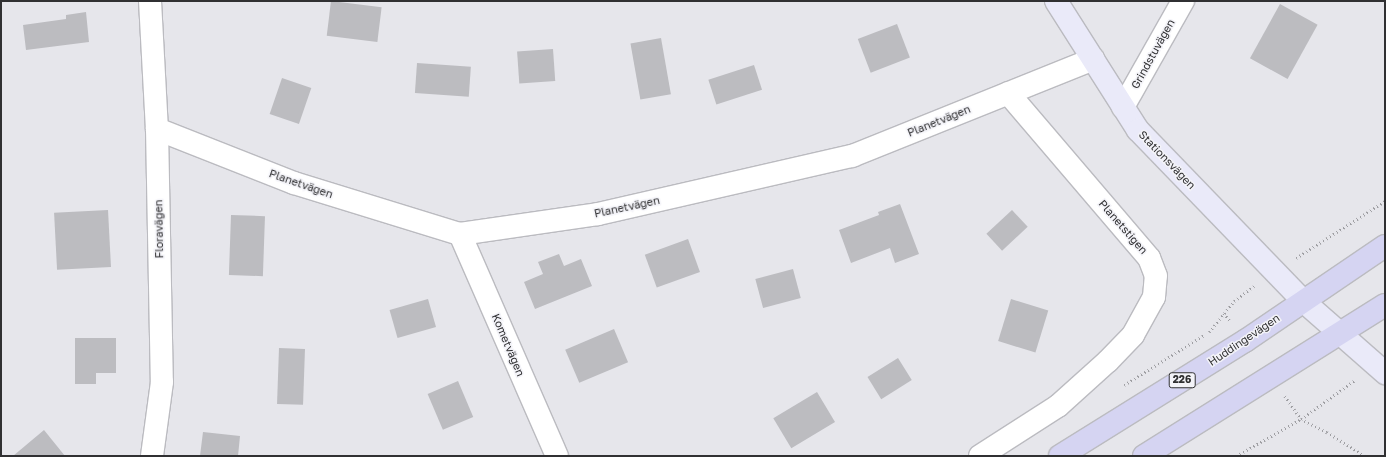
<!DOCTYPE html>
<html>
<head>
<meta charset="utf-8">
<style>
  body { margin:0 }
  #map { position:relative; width:1386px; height:457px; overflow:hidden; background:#e6e6eb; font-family:"Golos Text",sans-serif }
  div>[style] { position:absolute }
  .building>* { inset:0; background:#bcbcc0; transform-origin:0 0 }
  .path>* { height:2.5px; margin-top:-1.25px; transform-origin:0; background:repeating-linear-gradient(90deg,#9f9fa3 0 1px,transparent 0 4px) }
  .roads { filter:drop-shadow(1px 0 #bbbbc0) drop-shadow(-1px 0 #bbbbc0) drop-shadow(0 1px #bbbbc0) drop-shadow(0 -1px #bbbbc0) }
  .street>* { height:22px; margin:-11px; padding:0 11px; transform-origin:11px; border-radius:11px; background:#fff }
  .secondary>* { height:22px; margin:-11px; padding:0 11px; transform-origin:11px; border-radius:11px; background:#eaeaf9 }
  .primary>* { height:22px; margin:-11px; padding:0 11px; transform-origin:11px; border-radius:11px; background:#d5d4f2 }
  span { translate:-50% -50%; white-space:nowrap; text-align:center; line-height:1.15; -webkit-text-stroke:3px #f3f3f8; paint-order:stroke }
  .shield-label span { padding:1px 3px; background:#f3f3f8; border:1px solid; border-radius:3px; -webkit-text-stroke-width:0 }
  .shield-label { font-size:10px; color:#303032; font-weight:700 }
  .street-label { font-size:11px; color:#303032 }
  .frame { position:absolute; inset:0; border:2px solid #303032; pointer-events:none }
</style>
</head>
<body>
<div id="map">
  <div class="building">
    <div style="left:331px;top:1px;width:51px;height:35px;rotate:7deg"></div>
    <div style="left:1280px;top:4px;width:43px;height:62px;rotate:29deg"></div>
    <div style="clip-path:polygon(86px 12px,89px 42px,26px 50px,23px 25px,66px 19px,66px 15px)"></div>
    <div style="left:897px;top:24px;width:36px;height:42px;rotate:69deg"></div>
    <div style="left:661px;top:38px;width:57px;height:31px;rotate:80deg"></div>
    <div style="left:553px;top:49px;width:32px;height:36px;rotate:86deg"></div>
    <div style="left:417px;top:63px;width:54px;height:30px;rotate:4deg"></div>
    <div style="left:754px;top:65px;width:26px;height:48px;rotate:72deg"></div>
    <div style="left:282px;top:78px;width:31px;height:38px;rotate:19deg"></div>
    <div style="clip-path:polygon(900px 204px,919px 254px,895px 263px,890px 248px,851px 263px,839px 230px,879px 215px,878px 212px)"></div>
    <div style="left:108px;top:210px;width:57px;height:54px;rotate:87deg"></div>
    <div style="left:1012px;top:210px;width:23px;height:35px;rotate:47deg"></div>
    <div style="left:231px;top:215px;width:34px;height:60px;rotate:2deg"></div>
    <div style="left:688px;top:239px;width:35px;height:46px;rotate:70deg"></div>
    <div style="clip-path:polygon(559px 254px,564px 266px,581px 259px,592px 286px,535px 309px,524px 282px,543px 274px,538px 262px)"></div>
    <div style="left:793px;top:269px;width:30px;height:39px;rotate:75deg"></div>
    <div style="left:428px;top:299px;width:29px;height:40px;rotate:74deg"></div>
    <div style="left:1011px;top:299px;width:39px;height:44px;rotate:17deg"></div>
    <div style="left:614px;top:329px;width:36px;height:53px;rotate:67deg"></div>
    <div style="clip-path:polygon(75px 338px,116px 338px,116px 373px,96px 373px,96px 384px,75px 384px)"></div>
    <div style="left:279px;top:348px;width:26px;height:56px;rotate:2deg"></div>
    <div style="left:898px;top:358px;width:26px;height:36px;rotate:58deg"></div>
    <div style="left:458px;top:381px;width:39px;height:33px;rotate:67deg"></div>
    <div style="left:817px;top:392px;width:35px;height:51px;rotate:59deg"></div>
    <div style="clip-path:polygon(44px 430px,65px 456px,13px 456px)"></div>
    <div style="clip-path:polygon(203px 432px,240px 436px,238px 456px,200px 456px)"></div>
  </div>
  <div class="path">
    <div style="left:1296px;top:258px;width:106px;rotate:-32.6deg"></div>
    <div style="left:1224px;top:313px;width:10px;rotate:53deg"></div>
    <div style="left:1209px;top:332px;width:40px;rotate:-51deg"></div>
    <div style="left:1234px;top:301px;width:25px;rotate:-37deg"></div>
    <div style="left:1124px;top:385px;width:94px;rotate:-32deg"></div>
    <div style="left:1285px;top:396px;width:28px;rotate:55deg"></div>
    <div style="left:1301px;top:419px;width:29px;rotate:27deg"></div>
    <div style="left:1327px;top:432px;width:45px;rotate:32.3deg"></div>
    <div style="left:1236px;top:456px;width:75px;rotate:-29.6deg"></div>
    <div style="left:1301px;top:419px;width:67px;rotate:-35.8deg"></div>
  </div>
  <div class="roads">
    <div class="street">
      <div style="left:150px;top:1px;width:128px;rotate:86.9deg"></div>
      <div style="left:157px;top:129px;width:253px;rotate:88.9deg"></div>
      <div style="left:162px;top:382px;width:75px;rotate:97.7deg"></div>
      <div style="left:1123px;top:107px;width:122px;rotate:-60.5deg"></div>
      <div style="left:157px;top:129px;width:147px;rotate:21.5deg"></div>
      <div style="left:294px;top:183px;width:174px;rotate:17.1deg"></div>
      <div style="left:460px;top:234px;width:139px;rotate:-8.2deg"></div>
      <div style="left:598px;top:214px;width:261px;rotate:-12.9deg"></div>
      <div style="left:852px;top:156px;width:260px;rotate:-21.9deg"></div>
      <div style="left:460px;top:234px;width:242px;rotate:66.4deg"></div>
      <div style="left:980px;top:456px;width:93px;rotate:-32.7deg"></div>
      <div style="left:1058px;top:406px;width:67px;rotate:-42deg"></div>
      <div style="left:1108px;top:361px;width:36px;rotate:-46deg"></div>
      <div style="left:1133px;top:335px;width:43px;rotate:-61.1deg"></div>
      <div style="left:1154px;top:297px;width:21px;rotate:-85deg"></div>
      <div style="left:1156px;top:276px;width:19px;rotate:-111deg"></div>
      <div style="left:1149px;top:258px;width:217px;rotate:-130.5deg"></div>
    </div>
    <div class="secondary">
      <div style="left:1056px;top:1px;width:153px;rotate:57.6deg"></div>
      <div style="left:1138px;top:130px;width:236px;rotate:46deg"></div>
      <div style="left:1302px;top:300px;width:111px;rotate:41.3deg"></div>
    </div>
    <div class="primary">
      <div style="left:1060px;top:456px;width:218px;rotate:-31.9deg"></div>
      <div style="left:1245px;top:341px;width:169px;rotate:-34.2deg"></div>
      <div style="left:1144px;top:456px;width:284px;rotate:-32.1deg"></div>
    </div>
  </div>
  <div class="shield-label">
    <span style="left:1182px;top:380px">226</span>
  </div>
  <div class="street-label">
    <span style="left:1153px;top:54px;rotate:-61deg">Grindstuvägen</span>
    <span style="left:939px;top:121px;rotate:-22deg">Planetvägen</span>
    <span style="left:1167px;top:160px;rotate:46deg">Stationsvägen</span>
    <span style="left:301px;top:184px;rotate:19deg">Planetvägen</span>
    <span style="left:627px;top:207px;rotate:-12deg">Planetvägen</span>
    <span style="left:1123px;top:227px;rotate:49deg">Planetstigen</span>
    <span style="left:159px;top:229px;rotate:-91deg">Floravägen</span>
    <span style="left:1244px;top:340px;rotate:-34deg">Huddingevägen</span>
    <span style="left:508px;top:345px;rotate:67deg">Kometvägen</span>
  </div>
  <div class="frame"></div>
</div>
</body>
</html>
